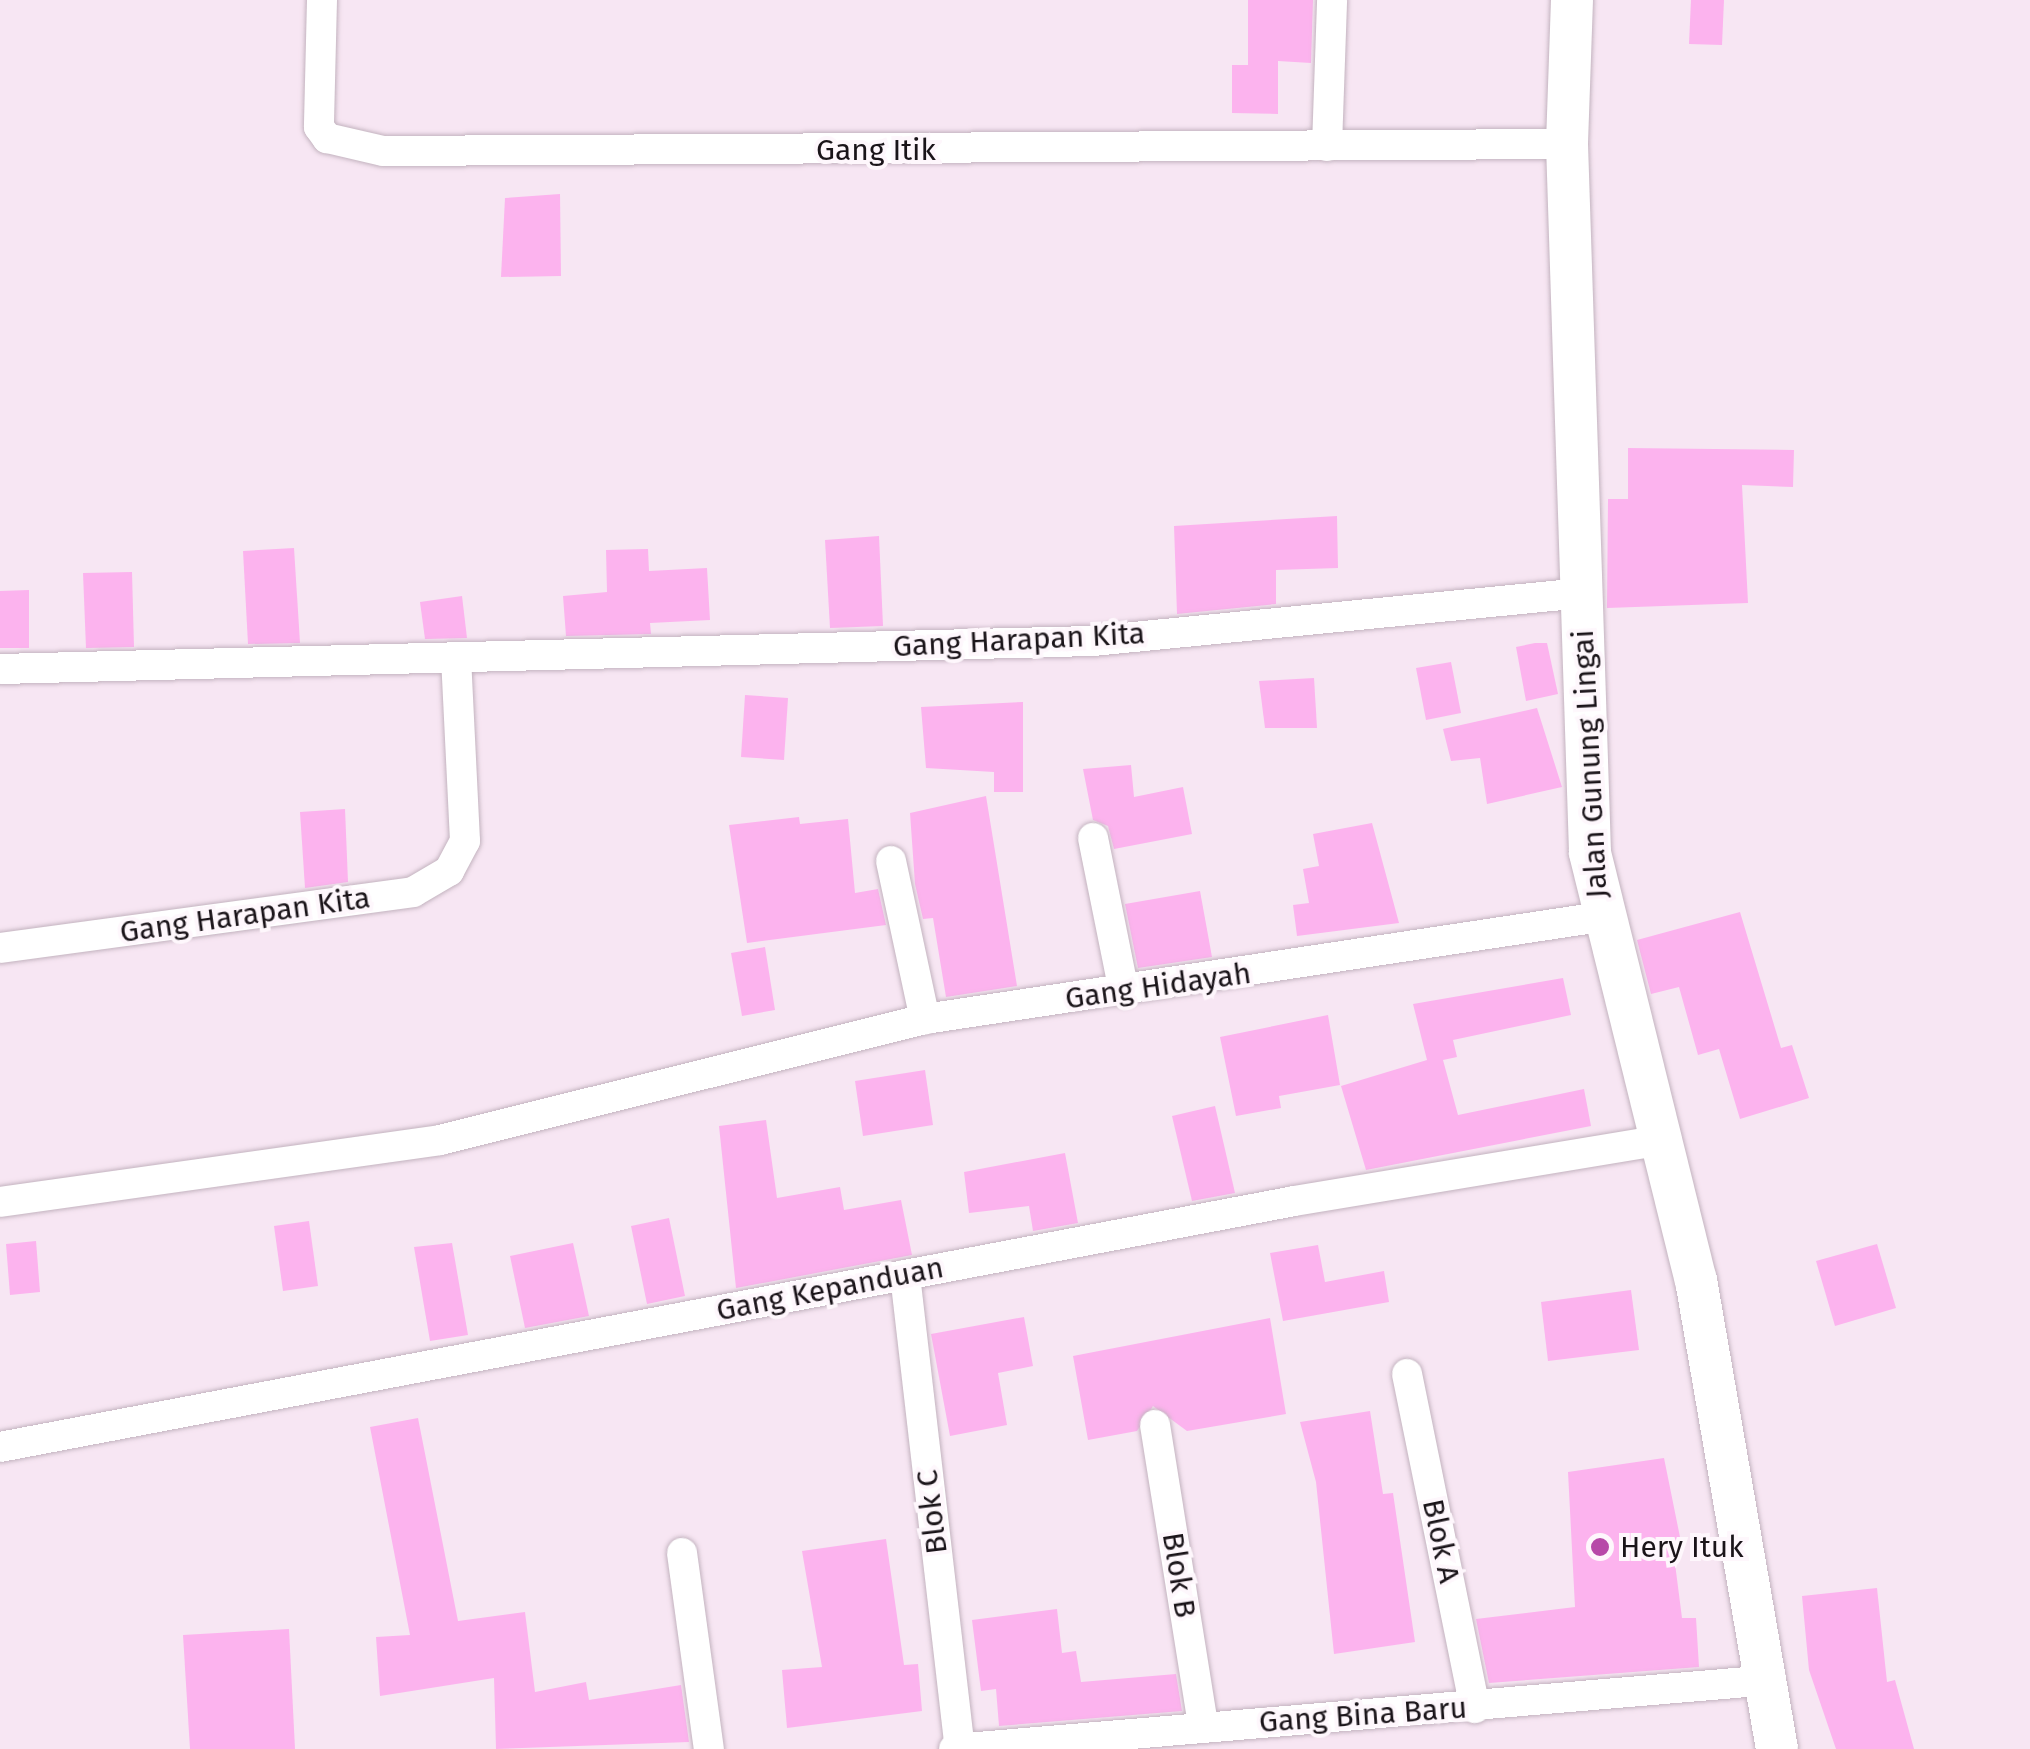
<!DOCTYPE html>
<style>
body{margin:0}
#map{position:relative;width:2030px;height:1749px;overflow:hidden;background:#f7e6f3;font-family:"Fira Sans",sans-serif}
div>[style]{position:absolute}
.building>*{inset:0;background:#fcb3ee}
.roads{filter:drop-shadow(0 0 2px #c3b3bf) drop-shadow(0 0 2px #c3b3bf)}
.street>*{height:30px;margin:-15px;padding:0 15px;transform-origin:15px;border-radius:15px;background:#fff}
.secondary>*{height:42px;margin:-21px;padding:0 21px;transform-origin:21px;border-radius:21px;background:#fff}
.dots>*{width:28px;height:28px;translate:-50% -50%;box-sizing:border-box;border:5px solid #fef7fc;border-radius:50%}
span{translate:-50% -50%;white-space:nowrap;text-align:center;line-height:1.15;-webkit-text-stroke:8px #fef7fc;paint-order:stroke}
.street-label{font-size:30px;color:#1a1419}
.poi-label{font-size:30px;color:#1a1419}
.left{translate:0 -50%;text-align:left}
</style>
<div id="map">
<div class="building">
<div style="clip-path:polygon(1248px 0,1313px 0,1311px 63px,1278px 61px,1278px 114px,1232px 113px,1232px 65px,1248px 65px)"></div>
<div style="clip-path:polygon(1691px 0,1724px 0,1722px 45px,1689px 44px)"></div>
<div style="clip-path:polygon(560px 194px,561px 276px,501px 277px,505px 198px)"></div>
<div style="clip-path:polygon(1628px 448px,1794px 450px,1793px 487px,1742px 485px,1748px 603px,1607px 608px,1608px 499px,1628px 499px)"></div>
<div style="clip-path:polygon(1337px 516px,1338px 568px,1276px 570px,1276px 604px,1177px 614px,1174px 526px)"></div>
<div style="clip-path:polygon(879px 536px,883px 626px,830px 628px,825px 540px)"></div>
<div style="clip-path:polygon(294px 548px,300px 643px,248px 644px,243px 551px)"></div>
<div style="clip-path:polygon(648px 549px,649px 571px,707px 568px,710px 620px,650px 623px,651px 634px,566px 636px,563px 596px,607px 592px,606px 550px)"></div>
<div style="clip-path:polygon(132px 572px,134px 647px,86px 648px,83px 573px)"></div>
<div style="clip-path:polygon(29px 590px,29px 648px,0 648px,0 591px)"></div>
<div style="clip-path:polygon(462px 596px,467px 638px,425px 639px,420px 602px)"></div>
<div style="clip-path:polygon(1535px 643px,1547px 643px,1558px 694px,1526px 701px,1516px 647px)"></div>
<div style="clip-path:polygon(1451px 662px,1461px 713px,1426px 720px,1416px 668px)"></div>
<div style="clip-path:polygon(1314px 678px,1317px 728px,1265px 728px,1259px 681px)"></div>
<div style="clip-path:polygon(745px 695px,788px 698px,784px 760px,741px 757px)"></div>
<div style="clip-path:polygon(1023px 702px,1023px 792px,994px 792px,994px 772px,926px 768px,921px 707px)"></div>
<div style="clip-path:polygon(1537px 708px,1562px 787px,1487px 804px,1480px 758px,1451px 761px,1443px 729px)"></div>
<div style="clip-path:polygon(1131px 765px,1134px 797px,1183px 787px,1192px 834px,1114px 849px,1108px 826px,1093px 820px,1083px 769px)"></div>
<div style="clip-path:polygon(986px 796px,1017px 986px,946px 997px,933px 918px,923px 919px,915px 884px,910px 813px)"></div>
<div style="clip-path:polygon(345px 809px,348px 882px,305px 888px,300px 812px)"></div>
<div style="clip-path:polygon(799px 817px,800px 824px,848px 819px,855px 893px,878px 889px,886px 925px,747px 943px,729px 825px)"></div>
<div style="clip-path:polygon(1372px 823px,1399px 923px,1297px 936px,1293px 905px,1309px 903px,1303px 869px,1319px 866px,1313px 834px)"></div>
<div style="clip-path:polygon(1200px 891px,1212px 957px,1138px 968px,1125px 904px)"></div>
<div style="clip-path:polygon(1740px 912px,1781px 1048px,1792px 1045px,1809px 1098px,1740px 1119px,1719px 1049px,1698px 1055px,1679px 987px,1651px 994px,1637px 940px)"></div>
<div style="clip-path:polygon(765px 947px,775px 1010px,742px 1016px,731px 953px)"></div>
<div style="clip-path:polygon(1563px 978px,1571px 1015px,1453px 1040px,1457px 1057px,1443px 1060px,1458px 1115px,1584px 1089px,1591px 1126px,1366px 1170px,1341px 1086px,1427px 1060px,1413px 1004px)"></div>
<div style="clip-path:polygon(1328px 1015px,1340px 1085px,1279px 1096px,1281px 1108px,1236px 1116px,1220px 1037px)"></div>
<div style="clip-path:polygon(925px 1070px,933px 1125px,863px 1136px,855px 1081px)"></div>
<div style="clip-path:polygon(1215px 1106px,1235px 1193px,1192px 1201px,1172px 1116px)"></div>
<div style="clip-path:polygon(766px 1120px,777px 1198px,840px 1187px,844px 1210px,901px 1200px,912px 1255px,736px 1288px,719px 1126px)"></div>
<div style="clip-path:polygon(1065px 1153px,1078px 1223px,1033px 1231px,1029px 1206px,969px 1213px,964px 1172px)"></div>
<div style="clip-path:polygon(669px 1218px,685px 1296px,647px 1304px,631px 1226px)"></div>
<div style="clip-path:polygon(309px 1221px,318px 1286px,283px 1291px,274px 1226px)"></div>
<div style="clip-path:polygon(36px 1241px,40px 1292px,10px 1295px,6px 1244px)"></div>
<div style="clip-path:polygon(452px 1243px,468px 1335px,430px 1341px,414px 1247px)"></div>
<div style="clip-path:polygon(573px 1243px,589px 1316px,525px 1328px,510px 1256px)"></div>
<div style="clip-path:polygon(1877px 1244px,1896px 1308px,1835px 1326px,1816px 1261px)"></div>
<div style="clip-path:polygon(1318px 1245px,1325px 1282px,1384px 1271px,1389px 1302px,1283px 1321px,1270px 1253px)"></div>
<div style="clip-path:polygon(1631px 1290px,1639px 1350px,1548px 1361px,1541px 1302px)"></div>
<div style="clip-path:polygon(1024px 1317px,1033px 1366px,998px 1373px,1007px 1425px,950px 1436px,931px 1334px)"></div>
<div style="clip-path:polygon(1270px 1318px,1286px 1414px,1187px 1431px,1153px 1406px,1137px 1431px,1088px 1440px,1073px 1356px)"></div>
<div style="clip-path:polygon(1370px 1411px,1383px 1494px,1393px 1493px,1415px 1642px,1334px 1654px,1316px 1482px,1300px 1422px)"></div>
<div style="clip-path:polygon(418px 1418px,458px 1621px,525px 1612px,535px 1692px,586px 1682px,589px 1700px,681px 1685px,689px 1742px,496px 1749px,494px 1678px,380px 1696px,376px 1637px,410px 1635px,370px 1427px)"></div>
<div style="clip-path:polygon(1664px 1458px,1682px 1547px,1673px 1548px,1682px 1618px,1696px 1618px,1699px 1667px,1489px 1683px,1476px 1619px,1575px 1607px,1568px 1472px)"></div>
<div style="clip-path:polygon(886px 1539px,904px 1665px,918px 1664px,922px 1711px,787px 1728px,782px 1670px,822px 1667px,802px 1551px)"></div>
<div style="clip-path:polygon(1877px 1588px,1887px 1682px,1895px 1680px,1914px 1749px,1836px 1749px,1809px 1670px,1802px 1596px)"></div>
<div style="clip-path:polygon(1057px 1609px,1062px 1653px,1076px 1651px,1081px 1682px,1176px 1674px,1182px 1711px,999px 1726px,996px 1689px,981px 1691px,972px 1620px)"></div>
<div style="clip-path:polygon(289px 1629px,295px 1749px,190px 1749px,183px 1635px)"></div>
</div>
<div class="roads">
<div class="street">
<div style="left:322px;top:0;width:127px;rotate:91.4deg"></div>
<div style="left:319px;top:127px;width:14px;rotate:54deg"></div>
<div style="left:327px;top:138px;width:57px;rotate:13.1deg"></div>
<div style="left:383px;top:151px;width:1184px;rotate:-0.34deg"></div>
<div style="left:1327px;top:146px;width:146px;rotate:-88deg"></div>
<div style="left:0;top:669px;width:1093px;rotate:-1.47deg"></div>
<div style="left:1093px;top:641px;width:490px;rotate:-5.6deg"></div>
<div style="left:1093px;top:838px;width:157px;rotate:78.6deg"></div>
<div style="left:891px;top:861px;width:162px;rotate:77.9deg"></div>
<div style="left:0;top:948px;width:417px;rotate:-7.7deg"></div>
<div style="left:413px;top:892px;width:42px;rotate:-30.3deg"></div>
<div style="left:449px;top:871px;width:34px;rotate:-62deg"></div>
<div style="left:465px;top:841px;width:182px;rotate:-92.8deg"></div>
<div style="left:0;top:1202px;width:444px;rotate:-8deg"></div>
<div style="left:440px;top:1140px;width:500px;rotate:-14deg"></div>
<div style="left:925px;top:1019px;width:683px;rotate:-8.59deg"></div>
<div style="left:905px;top:1275px;width:477px;rotate:83.4deg"></div>
<div style="left:1407px;top:1374px;width:341px;rotate:78.5deg"></div>
<div style="left:1155px;top:1425px;width:304px;rotate:80.9deg"></div>
<div style="left:0;top:1447px;width:1317px;rotate:-10.76deg"></div>
<div style="left:1294px;top:1201px;width:373px;rotate:-9.4deg"></div>
<div style="left:682px;top:1553px;width:198px;rotate:82.2deg"></div>
<div style="left:954px;top:1749px;width:820px;rotate:-4.83deg"></div>
</div>
<div class="secondary">
<div style="left:1572px;top:0;width:144px;rotate:92deg"></div>
<div style="left:1567px;top:144px;width:709px;rotate:88.14deg"></div>
<div style="left:1590px;top:853px;width:440px;rotate:76.1deg"></div>
<div style="left:1696px;top:1280px;width:476px;rotate:80.2deg"></div>
</div>
</div>
<div class="dots">
<div style="left:1600px;top:1547px;background:#b749a8"></div>
</div>
<div class="street-label">
<span style="left:876px;top:150px">Gang Itik</span>
<span style="left:1019px;top:640px;rotate:-3deg">Gang Harapan Kita</span>
<span style="left:1590px;top:764px;rotate:-93deg">Jalan Gunung Lingai</span>
<span style="left:245px;top:915px;rotate:-8deg">Gang Harapan Kita</span>
<span style="left:1158px;top:986px;rotate:-8deg">Gang Hidayah</span>
<span style="left:830px;top:1289px;rotate:-11deg">Gang Kepanduan</span>
<span style="left:932px;top:1512px;rotate:-97deg">Blok C</span>
<span style="left:1441px;top:1541px;rotate:78deg">Blok A</span>
<span style="left:1179px;top:1575px;rotate:81deg">Blok B</span>
<span style="left:1363px;top:1715px;rotate:-4deg">Gang Bina Baru</span>
</div>
<div class="poi-label">
<span class="left" style="left:1620px;top:1547px">Hery Ituk</span>
</div>
</div>
